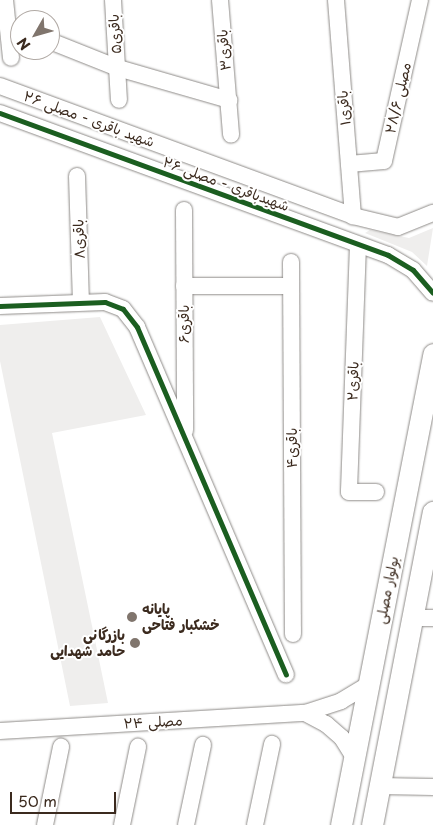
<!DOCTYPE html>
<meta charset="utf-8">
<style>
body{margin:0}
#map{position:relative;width:433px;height:825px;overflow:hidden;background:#fff;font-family:"Playpen Sans","Playpen Sans Arabic",sans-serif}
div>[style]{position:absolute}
.built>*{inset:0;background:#efeeed}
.roads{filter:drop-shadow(0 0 1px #8e8b88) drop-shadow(0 0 1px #8e8b88)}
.minor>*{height:16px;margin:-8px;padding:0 8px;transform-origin:8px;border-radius:8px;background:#fff}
.major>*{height:21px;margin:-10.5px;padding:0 10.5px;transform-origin:10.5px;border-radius:10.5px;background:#fff}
.cycleway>*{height:5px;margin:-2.5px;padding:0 2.5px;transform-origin:2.5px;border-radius:2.5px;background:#1b5e20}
.dots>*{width:14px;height:14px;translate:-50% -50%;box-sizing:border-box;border:2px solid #fff;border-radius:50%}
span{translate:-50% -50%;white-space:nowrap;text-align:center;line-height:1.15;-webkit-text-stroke:4px #fff;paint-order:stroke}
.street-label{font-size:14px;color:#3b2a1e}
.poi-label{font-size:14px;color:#3b2a1e;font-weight:700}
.left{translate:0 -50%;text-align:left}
.right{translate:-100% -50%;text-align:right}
.north{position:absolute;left:10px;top:10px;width:50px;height:50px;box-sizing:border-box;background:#fff;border:1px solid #b1aaa5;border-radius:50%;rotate:232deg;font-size:14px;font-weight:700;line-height:20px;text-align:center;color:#3b2a1e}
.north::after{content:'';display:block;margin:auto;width:18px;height:22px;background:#80756d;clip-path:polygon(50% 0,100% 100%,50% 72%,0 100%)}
.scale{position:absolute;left:10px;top:792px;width:106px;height:22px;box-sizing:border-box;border:2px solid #3b2a1e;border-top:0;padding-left:6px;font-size:15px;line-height:18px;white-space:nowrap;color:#3b2a1e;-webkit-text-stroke:4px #fff;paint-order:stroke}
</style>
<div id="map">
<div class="built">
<div style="clip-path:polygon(433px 228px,427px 266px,412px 252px,365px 233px,370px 230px,409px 238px)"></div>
<div style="clip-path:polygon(100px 317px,146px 415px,52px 433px,108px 703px,70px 706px,0 361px,0 325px)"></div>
</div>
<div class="roads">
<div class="minor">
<div style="left:5px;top:0;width:58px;rotate:84.1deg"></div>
<div style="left:113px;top:0;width:100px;rotate:86.6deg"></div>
<div style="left:220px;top:0;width:135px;rotate:85.3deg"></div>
<div style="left:336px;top:0;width:217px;rotate:85.5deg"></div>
<div style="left:50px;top:41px;width:73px;rotate:21.7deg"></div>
<div style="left:118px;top:68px;width:116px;rotate:16.1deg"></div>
<div style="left:0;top:86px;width:376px;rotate:20.2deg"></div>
<div style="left:353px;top:216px;width:46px;rotate:13.7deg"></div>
<div style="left:398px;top:227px;width:38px;rotate:-22deg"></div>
<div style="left:0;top:113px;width:413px;rotate:20.1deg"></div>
<div style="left:388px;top:255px;width:29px;rotate:31deg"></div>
<div style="left:413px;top:270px;width:30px;rotate:49deg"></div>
<div style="left:349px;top:164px;width:35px;rotate:-5deg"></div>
<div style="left:384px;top:161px;width:165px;rotate:-77.4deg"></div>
<div style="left:77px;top:176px;width:126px;rotate:88.2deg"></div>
<div style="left:184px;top:210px;width:220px;rotate:89.7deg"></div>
<div style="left:358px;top:245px;width:247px;rotate:92.1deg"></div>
<div style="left:349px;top:492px;width:27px"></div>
<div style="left:291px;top:262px;width:372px;rotate:89.7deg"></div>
<div style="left:184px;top:286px;width:107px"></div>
<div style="left:0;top:306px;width:105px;rotate:-2.2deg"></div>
<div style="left:105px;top:302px;width:19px;rotate:21deg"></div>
<div style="left:123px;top:309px;width:23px;rotate:52deg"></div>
<div style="left:137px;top:327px;width:378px;rotate:66.8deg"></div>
<div style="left:412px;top:618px;width:21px"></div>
<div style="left:305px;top:713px;width:24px;rotate:28deg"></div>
<div style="left:326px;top:724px;width:21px;rotate:41deg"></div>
<div style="left:342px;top:738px;width:22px;rotate:58deg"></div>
<div style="left:0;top:731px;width:306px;rotate:-3.4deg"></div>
<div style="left:305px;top:713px;width:38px;rotate:-18deg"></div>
<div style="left:341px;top:701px;width:31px;rotate:-31deg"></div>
<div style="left:380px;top:786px;width:53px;rotate:1.1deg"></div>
<div style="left:45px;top:825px;width:80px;rotate:-78.4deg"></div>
<div style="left:122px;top:825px;width:80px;rotate:-78.4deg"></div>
<div style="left:186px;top:825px;width:82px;rotate:-78deg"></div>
<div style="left:255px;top:825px;width:83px;rotate:-78.1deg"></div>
</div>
<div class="major">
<div style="left:341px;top:825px;width:480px;rotate:-78.9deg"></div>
<div style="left:372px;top:825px;width:319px;rotate:-79deg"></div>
</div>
</div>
<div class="cycleway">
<div style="left:0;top:113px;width:413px;rotate:20.1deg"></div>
<div style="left:388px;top:255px;width:29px;rotate:31deg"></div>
<div style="left:413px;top:270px;width:30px;rotate:49deg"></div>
<div style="left:0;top:306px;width:105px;rotate:-2.2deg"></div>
<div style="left:105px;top:302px;width:19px;rotate:21deg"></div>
<div style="left:123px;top:309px;width:23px;rotate:52deg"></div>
<div style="left:137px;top:327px;width:378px;rotate:66.8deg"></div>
</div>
<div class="dots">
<div style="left:132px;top:617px;background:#80756d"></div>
<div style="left:135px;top:643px;background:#80756d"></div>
</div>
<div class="street-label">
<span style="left:115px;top:34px;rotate:-94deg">باقری۵</span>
<span style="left:224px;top:50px;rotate:-95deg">باقری۳</span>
<span style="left:398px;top:98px;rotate:-77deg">مصلی ۲۸/۶</span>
<span style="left:344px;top:108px;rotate:-95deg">باقری۱</span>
<span style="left:89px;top:119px;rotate:20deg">شهید باقری - مصلی ۲۶</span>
<span style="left:226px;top:184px;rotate:20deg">شهیدباقری - مصلی ۲۶</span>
<span style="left:79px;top:239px;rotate:-92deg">باقری۸</span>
<span style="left:184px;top:324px;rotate:-90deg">باقری۶</span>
<span style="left:353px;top:381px;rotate:-88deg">باقری۲</span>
<span style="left:292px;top:448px;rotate:-90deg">باقری۴</span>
<span style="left:387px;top:590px;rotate:-79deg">بولوار مصلی</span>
<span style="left:153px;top:722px;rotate:-3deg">مصلی ۲۴</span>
</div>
<div class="poi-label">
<span class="left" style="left:142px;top:617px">پایانه<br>خشکبار فتاحی</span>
<span class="right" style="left:125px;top:643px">بازرگانی<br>حامد شهدایی</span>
</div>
<div class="north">N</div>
<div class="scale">50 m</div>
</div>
